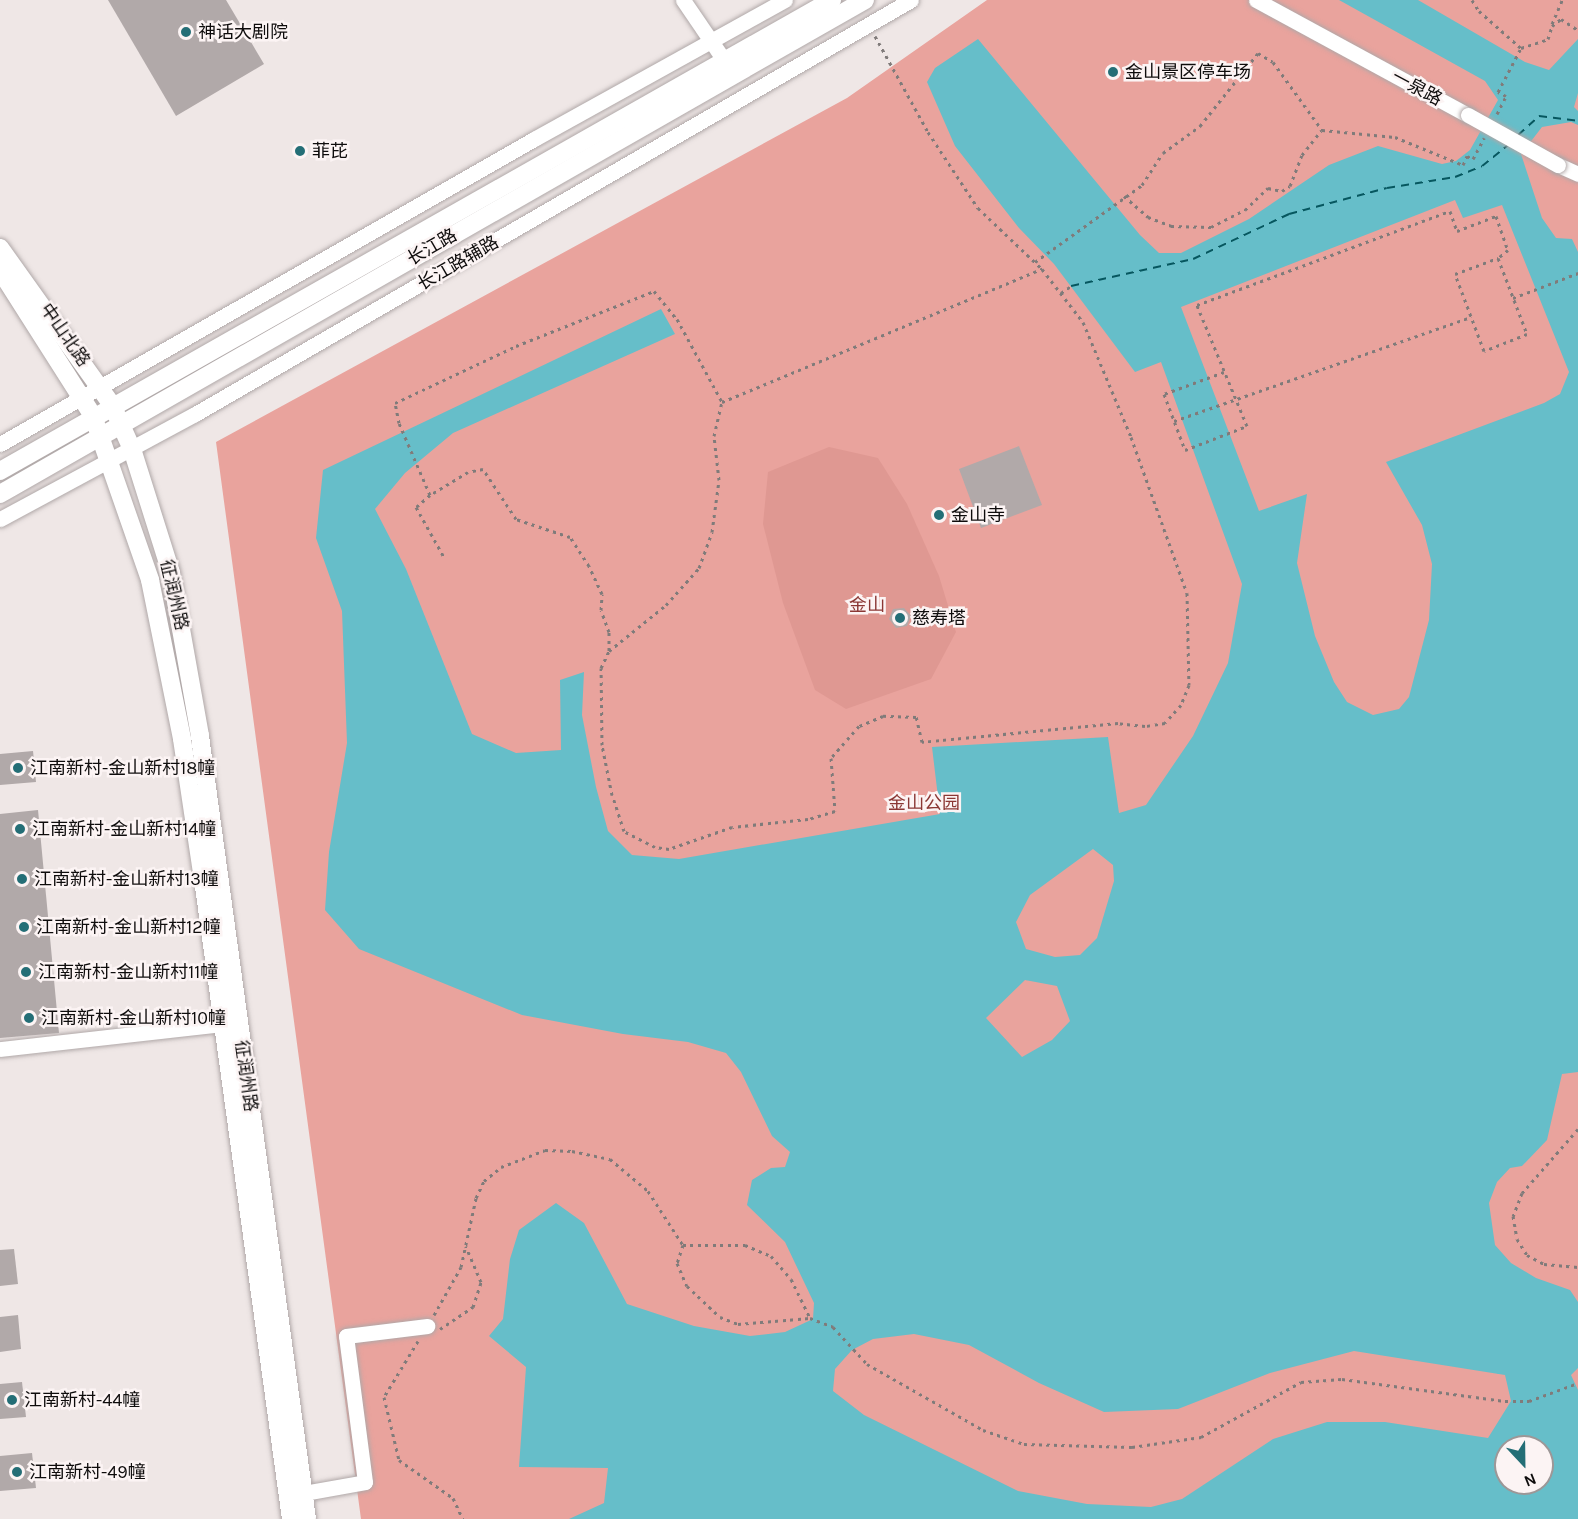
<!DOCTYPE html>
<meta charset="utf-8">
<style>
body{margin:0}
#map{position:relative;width:1578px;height:1519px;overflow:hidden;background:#efe7e6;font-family:Karla,"Noto Sans SC",sans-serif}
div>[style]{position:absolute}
.green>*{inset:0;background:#e9a39d}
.forest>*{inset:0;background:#df9892}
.water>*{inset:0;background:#66bec9}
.ferry>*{height:1.5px;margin-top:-0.75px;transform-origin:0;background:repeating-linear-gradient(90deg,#06575f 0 8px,transparent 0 14px)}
.building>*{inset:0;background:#b1a9a9}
.path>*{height:3px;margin-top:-1.5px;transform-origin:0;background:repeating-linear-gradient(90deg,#807b7a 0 3px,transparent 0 7.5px)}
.roads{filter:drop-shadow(0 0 2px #b0a8a8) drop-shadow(0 0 2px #b0a8a8)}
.minor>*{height:15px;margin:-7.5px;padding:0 7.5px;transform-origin:7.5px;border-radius:7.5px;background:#fff}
.major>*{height:18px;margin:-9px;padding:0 9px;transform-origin:9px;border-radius:9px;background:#fff}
.bridges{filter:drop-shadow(0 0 2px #b0a8a8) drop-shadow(0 0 2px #b0a8a8)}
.minor-bridge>*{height:15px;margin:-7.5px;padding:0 7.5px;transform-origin:7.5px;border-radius:7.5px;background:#fff}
.dots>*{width:16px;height:16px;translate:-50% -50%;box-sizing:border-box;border:3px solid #fcf4f4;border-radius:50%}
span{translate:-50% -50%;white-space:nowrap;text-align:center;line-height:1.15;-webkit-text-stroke:5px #fcf4f4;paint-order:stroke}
.poi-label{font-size:18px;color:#0e0c0c}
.left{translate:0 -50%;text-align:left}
.street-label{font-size:18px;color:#0e0c0c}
.park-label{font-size:18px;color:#8b3734}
.north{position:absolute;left:1494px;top:1435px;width:60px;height:60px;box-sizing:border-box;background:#fcf4f4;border:2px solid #9d9797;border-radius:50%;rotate:158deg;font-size:16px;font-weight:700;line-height:24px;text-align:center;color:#0e0c0c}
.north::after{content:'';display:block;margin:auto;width:21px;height:27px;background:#246e76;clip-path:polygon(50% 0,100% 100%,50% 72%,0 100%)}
</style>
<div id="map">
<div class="green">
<div style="clip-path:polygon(evenodd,987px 0,1578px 0,1578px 1519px,361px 1519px,216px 442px,847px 98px,987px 0,1506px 1447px,1542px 1447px,1542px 1483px,1506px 1483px,1506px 1447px)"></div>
</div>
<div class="forest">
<div style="clip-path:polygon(829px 447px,878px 458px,907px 504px,939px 576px,956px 632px,931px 679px,846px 709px,815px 690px,783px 603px,763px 524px,768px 472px)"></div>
</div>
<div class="water">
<div style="clip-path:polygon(evenodd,1339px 0,1418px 0,1525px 62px,1549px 70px,1578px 39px,1578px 93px,1574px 107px,1578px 111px,1578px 125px,1571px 122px,1542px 127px,1521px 154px,1542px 218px,1556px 238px,1572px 239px,1578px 252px,1578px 1072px,1562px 1074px,1547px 1140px,1522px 1166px,1510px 1168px,1497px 1182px,1489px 1203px,1495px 1245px,1511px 1263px,1536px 1278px,1570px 1290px,1578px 1302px,1578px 1368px,1571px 1375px,1578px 1390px,1578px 1519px,569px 1519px,604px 1503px,608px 1468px,519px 1467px,526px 1367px,489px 1336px,503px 1319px,510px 1259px,519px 1230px,556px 1203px,584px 1223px,627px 1304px,694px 1326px,750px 1336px,785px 1332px,813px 1319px,814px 1303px,785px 1242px,747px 1205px,752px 1180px,771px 1168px,785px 1167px,790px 1152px,772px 1136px,741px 1072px,726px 1053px,688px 1042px,623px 1034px,522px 1015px,359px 949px,325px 910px,329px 852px,347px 743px,342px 611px,316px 538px,323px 470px,661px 309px,675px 334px,453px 433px,405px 473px,375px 509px,406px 569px,472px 734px,516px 753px,561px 750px,560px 680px,584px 672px,582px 715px,596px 787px,608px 831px,632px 855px,679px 859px,940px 814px,932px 747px,1108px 737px,1119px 813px,1146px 805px,1193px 736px,1228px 663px,1242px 584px,1161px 362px,1135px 372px,1054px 264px,1019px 228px,955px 146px,927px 82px,935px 68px,978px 39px,1140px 235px,1159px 253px,1181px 253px,1249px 219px,1329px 165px,1378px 146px,1442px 164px,1456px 161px,1470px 150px,1498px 100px,1485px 81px,1339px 0,1455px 200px,1463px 218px,1502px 205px,1569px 372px,1560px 394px,1544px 403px,1386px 462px,1422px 525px,1432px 564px,1429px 620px,1409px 697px,1399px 709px,1373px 715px,1347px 702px,1334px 682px,1315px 636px,1297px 563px,1307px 494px,1259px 511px,1181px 307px,1455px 200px,1339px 0,1093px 849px,1113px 865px,1114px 881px,1097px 938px,1080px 955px,1055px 957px,1026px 949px,1016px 922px,1030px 895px,1093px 849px,1339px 0,1025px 980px,1057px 986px,1070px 1021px,1052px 1040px,1022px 1057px,986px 1018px,1025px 980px,1339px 0,914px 1334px,969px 1345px,1039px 1383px,1104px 1412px,1178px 1409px,1270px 1373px,1354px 1351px,1505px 1375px,1511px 1401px,1488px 1438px,1385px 1422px,1327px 1422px,1273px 1439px,1182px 1499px,1151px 1507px,1087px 1504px,1018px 1491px,864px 1415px,833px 1391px,835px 1369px,852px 1350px,873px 1339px,914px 1334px,1339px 0,1506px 1447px,1542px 1447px,1542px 1483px,1506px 1483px,1506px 1447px)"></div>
</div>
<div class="ferry">
<div style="left:1518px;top:135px;width:28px;rotate:-42deg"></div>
<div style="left:1539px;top:116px;width:39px;rotate:7deg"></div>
<div style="left:1071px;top:286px;width:125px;rotate:-12.5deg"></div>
<div style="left:1193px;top:259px;width:106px;rotate:-25.1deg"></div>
<div style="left:1289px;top:214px;width:101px;rotate:-14.9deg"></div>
<div style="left:1387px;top:188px;width:69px;rotate:-9.2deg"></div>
<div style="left:1455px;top:177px;width:29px;rotate:-22deg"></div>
<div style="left:1482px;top:166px;width:33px;rotate:-39deg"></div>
</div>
<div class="building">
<div style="clip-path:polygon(108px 0,226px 0,264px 64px,176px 116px)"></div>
<div style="clip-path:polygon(1019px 446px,1042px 505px,981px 528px,959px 469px)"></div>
<div style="clip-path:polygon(904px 608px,911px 616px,907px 626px,896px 628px,889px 619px,893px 609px)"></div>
<div style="clip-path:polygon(33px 751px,36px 782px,0 785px,0 754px)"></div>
<div style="clip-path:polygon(38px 810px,59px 1033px,0 1038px,0 814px)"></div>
<div style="clip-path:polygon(14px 1249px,18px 1284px,0 1286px,0 1250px)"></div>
<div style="clip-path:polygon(18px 1315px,21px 1349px,0 1352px,0 1317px)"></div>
<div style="clip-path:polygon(22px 1382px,26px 1417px,0 1419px,0 1384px)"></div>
<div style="clip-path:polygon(32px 1453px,36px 1488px,0 1491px,0 1456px)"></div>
</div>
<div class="path">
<div style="left:1472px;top:0;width:13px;rotate:58deg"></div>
<div style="left:1479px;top:11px;width:56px;rotate:41.4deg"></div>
<div style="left:1521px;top:48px;width:28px;rotate:-18deg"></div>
<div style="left:1548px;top:39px;width:14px;rotate:-73deg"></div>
<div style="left:1552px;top:26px;width:11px;rotate:-38deg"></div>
<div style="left:1561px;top:19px;width:20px;rotate:33deg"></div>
<div style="left:1552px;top:24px;width:26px;rotate:-67deg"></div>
<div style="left:875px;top:36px;width:110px;rotate:61.1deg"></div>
<div style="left:928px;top:132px;width:91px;rotate:56.7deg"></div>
<div style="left:978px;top:208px;width:88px;rotate:43.6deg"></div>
<div style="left:1497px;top:114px;width:20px;rotate:-63deg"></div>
<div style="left:1506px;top:96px;width:9px;rotate:-153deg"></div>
<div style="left:1498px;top:92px;width:50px;rotate:-62.4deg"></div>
<div style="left:1124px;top:196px;width:32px;rotate:41deg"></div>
<div style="left:1148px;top:217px;width:25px;rotate:21deg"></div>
<div style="left:1171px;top:226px;width:40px;rotate:1.4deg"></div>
<div style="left:1211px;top:227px;width:38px;rotate:-27deg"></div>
<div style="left:1245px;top:210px;width:32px;rotate:-44deg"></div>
<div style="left:1268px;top:188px;width:14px;rotate:12deg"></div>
<div style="left:1282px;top:191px;width:9px;rotate:-32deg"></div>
<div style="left:1290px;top:186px;width:33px;rotate:-69deg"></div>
<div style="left:1302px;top:155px;width:31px;rotate:-52deg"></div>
<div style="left:1498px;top:258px;width:81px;rotate:69.1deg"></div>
<div style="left:1527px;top:334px;width:46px;rotate:158.4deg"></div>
<div style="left:1484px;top:351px;width:82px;rotate:-110.6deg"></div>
<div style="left:1455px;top:274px;width:46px;rotate:-20.4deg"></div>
<div style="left:1035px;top:262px;width:132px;rotate:-35.7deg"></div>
<div style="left:1142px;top:185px;width:38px;rotate:-57deg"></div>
<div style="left:1163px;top:153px;width:46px;rotate:-36.1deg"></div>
<div style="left:1200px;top:126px;width:93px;rotate:-51.5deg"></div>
<div style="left:1258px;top:53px;width:17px;rotate:31deg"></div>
<div style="left:1273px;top:62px;width:84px;rotate:54.2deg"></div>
<div style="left:1322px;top:130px;width:73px;rotate:5.5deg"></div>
<div style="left:1395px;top:137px;width:74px;rotate:22.4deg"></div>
<div style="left:1463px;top:165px;width:10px;rotate:-66deg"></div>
<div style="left:1467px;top:156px;width:7px;rotate:27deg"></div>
<div style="left:1473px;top:159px;width:24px;rotate:-62deg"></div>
<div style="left:1042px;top:269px;width:67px;rotate:52.3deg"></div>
<div style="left:1083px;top:322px;width:125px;rotate:67.3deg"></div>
<div style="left:1131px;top:437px;width:166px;rotate:70.3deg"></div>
<div style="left:1187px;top:593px;width:92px;rotate:88.8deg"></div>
<div style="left:1189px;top:685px;width:22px;rotate:112deg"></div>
<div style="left:1181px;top:705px;width:24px;rotate:132deg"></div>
<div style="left:1165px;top:723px;width:20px;rotate:171deg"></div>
<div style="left:1145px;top:726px;width:27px;rotate:-174deg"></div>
<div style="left:1118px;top:723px;width:197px;rotate:174.5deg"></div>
<div style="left:922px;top:742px;width:26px;rotate:-103deg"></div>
<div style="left:916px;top:717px;width:33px;rotate:-178deg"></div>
<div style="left:883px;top:716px;width:26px;rotate:157deg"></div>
<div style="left:859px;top:726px;width:43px;rotate:131.2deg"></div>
<div style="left:831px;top:758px;width:53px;rotate:85.7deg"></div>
<div style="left:835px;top:811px;width:28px;rotate:163deg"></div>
<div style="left:808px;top:819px;width:76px;rotate:174deg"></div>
<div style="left:732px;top:827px;width:67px;rotate:160.8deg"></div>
<div style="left:669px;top:849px;width:14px;rotate:-172deg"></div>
<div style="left:655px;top:847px;width:35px;rotate:-153deg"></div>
<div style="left:624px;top:831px;width:38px;rotate:-108deg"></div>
<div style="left:612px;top:795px;width:51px;rotate:-101.3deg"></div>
<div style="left:602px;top:745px;width:77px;rotate:-90.7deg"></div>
<div style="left:601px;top:668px;width:19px;rotate:-65deg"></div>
<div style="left:609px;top:651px;width:19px;rotate:-90deg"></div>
<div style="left:609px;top:632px;width:23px;rotate:-110deg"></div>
<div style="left:601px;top:610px;width:16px;rotate:-86deg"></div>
<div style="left:602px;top:594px;width:31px;rotate:-115deg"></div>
<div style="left:589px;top:566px;width:35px;rotate:-123deg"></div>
<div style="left:570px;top:537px;width:57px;rotate:-161.6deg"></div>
<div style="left:516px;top:519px;width:60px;rotate:-123.4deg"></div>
<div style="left:483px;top:469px;width:15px;rotate:169deg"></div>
<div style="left:468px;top:472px;width:44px;rotate:148.8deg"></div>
<div style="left:430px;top:495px;width:78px;rotate:-113.3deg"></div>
<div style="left:399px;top:423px;width:20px;rotate:-101deg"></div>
<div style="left:395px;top:403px;width:134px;rotate:-25.2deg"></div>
<div style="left:516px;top:346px;width:149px;rotate:-21.7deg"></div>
<div style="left:654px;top:291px;width:36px;rotate:51deg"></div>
<div style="left:677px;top:319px;width:94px;rotate:61.5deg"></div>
<div style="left:722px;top:402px;width:347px;rotate:-22.6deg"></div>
<div style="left:1061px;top:293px;width:12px;rotate:-35deg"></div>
<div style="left:1513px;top:298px;width:70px;rotate:-21deg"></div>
<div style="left:1224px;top:372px;width:64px;rotate:159.9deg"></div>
<div style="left:1164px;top:394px;width:60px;rotate:69.4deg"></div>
<div style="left:1185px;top:450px;width:66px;rotate:-21.2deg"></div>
<div style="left:1247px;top:426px;width:131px;rotate:-112.5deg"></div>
<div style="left:1197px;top:305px;width:270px;rotate:-20.4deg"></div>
<div style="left:1450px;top:211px;width:21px;rotate:71deg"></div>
<div style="left:1457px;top:231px;width:42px;rotate:-21deg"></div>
<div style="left:1496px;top:216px;width:36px;rotate:71deg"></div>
<div style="left:1508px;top:250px;width:13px;rotate:141deg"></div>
<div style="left:1174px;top:421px;width:315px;rotate:-19.3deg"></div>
<div style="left:430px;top:495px;width:18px;rotate:139deg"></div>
<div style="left:416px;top:507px;width:57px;rotate:60.8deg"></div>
<div style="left:609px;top:651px;width:73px;rotate:-38.9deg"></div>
<div style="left:666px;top:605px;width:50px;rotate:-48.3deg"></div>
<div style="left:699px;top:568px;width:38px;rotate:-70deg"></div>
<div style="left:712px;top:532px;width:52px;rotate:-82.3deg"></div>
<div style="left:719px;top:480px;width:44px;rotate:-96.5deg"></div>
<div style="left:714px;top:436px;width:35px;rotate:-77deg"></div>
<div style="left:1578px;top:1129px;width:85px;rotate:131.2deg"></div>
<div style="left:1522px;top:1193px;width:25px;rotate:111deg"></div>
<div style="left:1513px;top:1216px;width:23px;rotate:80deg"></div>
<div style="left:1517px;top:1239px;width:19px;rotate:58deg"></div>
<div style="left:1527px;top:1255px;width:19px;rotate:28deg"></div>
<div style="left:1544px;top:1264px;width:34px;rotate:5deg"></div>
<div style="left:683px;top:1245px;width:62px"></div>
<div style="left:745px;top:1245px;width:28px;rotate:23deg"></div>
<div style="left:771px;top:1256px;width:30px;rotate:49deg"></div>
<div style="left:791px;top:1279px;width:43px;rotate:64deg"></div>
<div style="left:434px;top:1315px;width:55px;rotate:-60.6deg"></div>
<div style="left:461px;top:1267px;width:71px;rotate:-77.7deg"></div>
<div style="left:476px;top:1198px;width:19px;rotate:-65deg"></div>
<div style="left:484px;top:1181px;width:22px;rotate:-39deg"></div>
<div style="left:501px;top:1167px;width:47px;rotate:-21.1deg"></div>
<div style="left:545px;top:1150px;width:27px;rotate:2deg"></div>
<div style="left:572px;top:1151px;width:39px;rotate:12deg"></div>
<div style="left:610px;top:1159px;width:50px;rotate:40.1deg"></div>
<div style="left:648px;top:1191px;width:64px;rotate:57.1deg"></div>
<div style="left:683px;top:1245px;width:19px;rotate:108deg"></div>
<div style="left:677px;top:1263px;width:25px;rotate:67deg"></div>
<div style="left:687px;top:1286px;width:45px;rotate:43.2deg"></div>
<div style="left:720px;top:1317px;width:19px;rotate:21deg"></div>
<div style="left:738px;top:1324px;width:72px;rotate:-4.8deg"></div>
<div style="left:810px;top:1318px;width:25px;rotate:21deg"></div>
<div style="left:833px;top:1327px;width:50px;rotate:47.4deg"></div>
<div style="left:867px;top:1364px;width:133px;rotate:29.6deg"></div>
<div style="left:983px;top:1430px;width:43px;rotate:18.9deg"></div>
<div style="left:1024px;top:1444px;width:108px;rotate:1.6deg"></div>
<div style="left:1132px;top:1447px;width:70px;rotate:-8.2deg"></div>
<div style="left:1201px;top:1437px;width:114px;rotate:-28.8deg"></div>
<div style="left:1301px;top:1382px;width:41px;rotate:-4.2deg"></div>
<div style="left:1342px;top:1379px;width:164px;rotate:7.7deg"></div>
<div style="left:1505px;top:1401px;width:24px"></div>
<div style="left:1529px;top:1401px;width:52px;rotate:-20.2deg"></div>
<div style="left:440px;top:1329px;width:40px;rotate:-34deg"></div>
<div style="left:473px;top:1307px;width:26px;rotate:-72deg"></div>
<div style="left:481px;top:1282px;width:39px;rotate:-113deg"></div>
<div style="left:418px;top:1341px;width:66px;rotate:121.3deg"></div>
<div style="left:384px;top:1397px;width:65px;rotate:76.6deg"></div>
<div style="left:399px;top:1460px;width:66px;rotate:35.1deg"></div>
<div style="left:453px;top:1498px;width:23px;rotate:65deg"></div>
</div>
<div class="roads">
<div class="minor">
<div style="left:683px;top:0;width:73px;rotate:55.7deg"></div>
<div style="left:1256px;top:0;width:241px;rotate:28.5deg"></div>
<div style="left:1558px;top:165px;width:22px;rotate:24deg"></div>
<div style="left:0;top:444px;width:615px;rotate:-29.73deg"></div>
<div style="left:534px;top:139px;width:287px;rotate:-29deg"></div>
<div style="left:0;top:519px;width:221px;rotate:-28.3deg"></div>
<div style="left:195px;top:414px;width:827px;rotate:-30.04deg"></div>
<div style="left:0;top:1049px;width:223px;rotate:-6.4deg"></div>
<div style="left:304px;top:1493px;width:62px;rotate:-10.2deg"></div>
<div style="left:365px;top:1482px;width:147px;rotate:-97.4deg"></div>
<div style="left:346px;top:1336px;width:82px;rotate:-7deg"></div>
</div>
<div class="major">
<div style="left:0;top:248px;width:193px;rotate:54.5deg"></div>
<div style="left:112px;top:405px;width:48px;rotate:65.6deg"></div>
<div style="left:132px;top:449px;width:130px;rotate:72.5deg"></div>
<div style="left:171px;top:573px;width:166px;rotate:79.9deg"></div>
<div style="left:200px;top:736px;width:790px;rotate:82.22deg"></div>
<div style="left:0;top:270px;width:173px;rotate:57.5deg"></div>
<div style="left:93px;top:416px;width:174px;rotate:70.8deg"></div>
<div style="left:150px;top:580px;width:162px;rotate:78.6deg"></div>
<div style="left:182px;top:739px;width:142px;rotate:81.5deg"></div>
<div style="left:203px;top:879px;width:646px;rotate:82.17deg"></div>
<div style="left:0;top:471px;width:956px;rotate:-29.51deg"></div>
<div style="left:0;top:494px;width:996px;rotate:-29.73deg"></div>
</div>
</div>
<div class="bridges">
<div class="minor-bridge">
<div style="left:1468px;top:115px;width:103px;rotate:29.1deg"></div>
</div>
</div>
<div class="dots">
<div style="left:186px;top:32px;background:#246e76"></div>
<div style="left:1113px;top:72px;background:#246e76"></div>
<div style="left:300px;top:151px;background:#246e76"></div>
<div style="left:939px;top:515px;background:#246e76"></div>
<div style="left:900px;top:618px;background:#246e76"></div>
<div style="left:18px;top:768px;background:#246e76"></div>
<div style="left:20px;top:829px;background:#246e76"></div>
<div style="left:22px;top:879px;background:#246e76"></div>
<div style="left:24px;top:927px;background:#246e76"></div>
<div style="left:26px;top:972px;background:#246e76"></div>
<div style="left:29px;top:1018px;background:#246e76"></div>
<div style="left:12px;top:1400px;background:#246e76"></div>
<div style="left:17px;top:1472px;background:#246e76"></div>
</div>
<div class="poi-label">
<span class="left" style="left:198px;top:32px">神话大剧院</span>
<span class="left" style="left:1125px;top:72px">金山景区停车场</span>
<span class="left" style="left:312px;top:151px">菲芘</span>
<span class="left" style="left:951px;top:515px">金山寺</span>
<span class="left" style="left:912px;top:618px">慈寿塔</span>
<span class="left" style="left:30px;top:768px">江南新村-金山新村18幢</span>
<span class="left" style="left:32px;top:829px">江南新村-金山新村14幢</span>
<span class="left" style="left:34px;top:879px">江南新村-金山新村13幢</span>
<span class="left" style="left:36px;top:927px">江南新村-金山新村12幢</span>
<span class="left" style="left:38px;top:972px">江南新村-金山新村11幢</span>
<span class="left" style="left:41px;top:1018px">江南新村-金山新村10幢</span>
<span class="left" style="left:24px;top:1400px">江南新村-44幢</span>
<span class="left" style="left:29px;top:1472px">江南新村-49幢</span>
</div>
<div class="street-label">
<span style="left:1417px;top:88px;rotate:28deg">一泉路</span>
<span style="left:432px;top:247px;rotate:-30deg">长江路</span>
<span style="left:458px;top:263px;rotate:-30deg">长江路辅路</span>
<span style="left:65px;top:335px;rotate:55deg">中山北路</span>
<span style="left:174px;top:595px;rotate:77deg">征润州路</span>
<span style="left:246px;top:1076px;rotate:82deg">征润州路</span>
</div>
<div class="park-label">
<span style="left:867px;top:605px">金山</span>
<span style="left:924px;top:803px">金山公园</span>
</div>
<div class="north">N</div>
</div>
